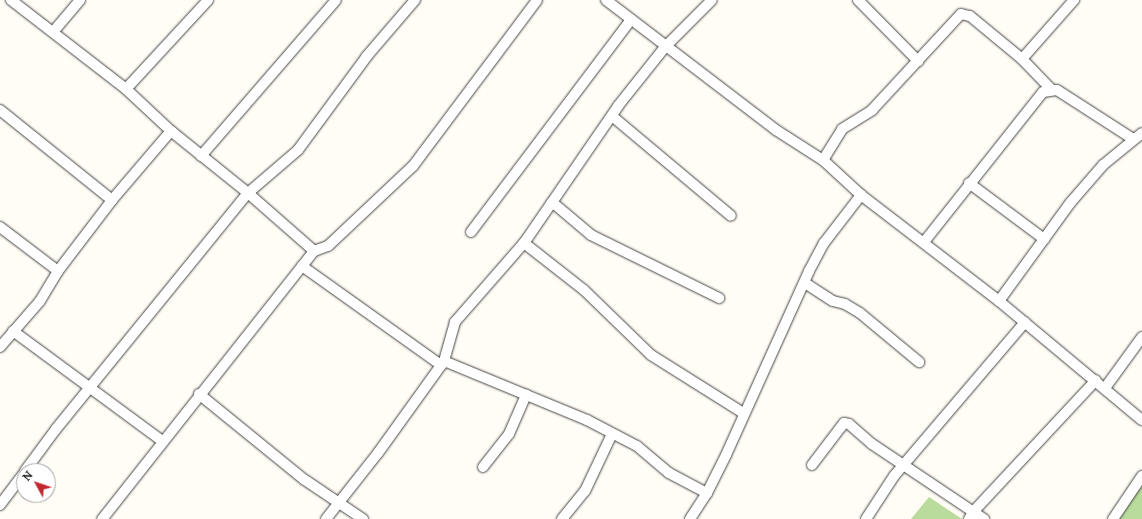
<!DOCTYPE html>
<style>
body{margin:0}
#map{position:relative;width:1142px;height:519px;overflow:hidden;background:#fffdf5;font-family:Lora,serif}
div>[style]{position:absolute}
.forest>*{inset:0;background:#b9dc9c}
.roads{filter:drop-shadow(0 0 1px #444) drop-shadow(0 0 1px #444)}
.minor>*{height:10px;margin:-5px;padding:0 5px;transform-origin:5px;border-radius:5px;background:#fff}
span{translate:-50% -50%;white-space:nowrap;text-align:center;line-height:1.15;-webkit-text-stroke:4px #fff;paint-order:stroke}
.north{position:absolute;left:16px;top:463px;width:40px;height:40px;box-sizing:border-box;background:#fff;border:1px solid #a0a0a0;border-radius:50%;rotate:310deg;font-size:11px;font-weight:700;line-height:16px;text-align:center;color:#111}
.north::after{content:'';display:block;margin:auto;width:14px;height:18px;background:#c4262e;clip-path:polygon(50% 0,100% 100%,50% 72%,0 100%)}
</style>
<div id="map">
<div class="forest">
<div style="clip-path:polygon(1142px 479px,1142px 519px,1114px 519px)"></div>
<div style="clip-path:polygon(929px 497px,962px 519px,911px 519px)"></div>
</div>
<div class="roads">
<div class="minor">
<div style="left:11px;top:0;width:145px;rotate:37.7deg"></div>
<div style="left:126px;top:89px;width:62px;rotate:43deg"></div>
<div style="left:171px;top:131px;width:99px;rotate:38.8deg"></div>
<div style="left:248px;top:193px;width:88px;rotate:41.3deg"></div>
<div style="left:314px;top:251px;width:342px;rotate:128.3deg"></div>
<div style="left:606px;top:0;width:214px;rotate:37.4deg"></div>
<div style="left:776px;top:130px;width:56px;rotate:32.6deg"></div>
<div style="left:823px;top:160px;width:52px;rotate:42.6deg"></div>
<div style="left:861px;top:195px;width:174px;rotate:37.5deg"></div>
<div style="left:999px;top:301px;width:186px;rotate:39.8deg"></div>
<div style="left:858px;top:0;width:86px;rotate:45.5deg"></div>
<div style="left:53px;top:32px;width:42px;rotate:-49.8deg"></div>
<div style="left:1022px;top:59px;width:79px;rotate:-48.6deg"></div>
<div style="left:126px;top:89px;width:121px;rotate:-47.3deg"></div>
<div style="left:0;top:110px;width:144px;rotate:38.8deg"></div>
<div style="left:612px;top:116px;width:155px;rotate:40deg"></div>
<div style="left:201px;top:156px;width:206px;rotate:-49.1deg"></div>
<div style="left:823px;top:160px;width:36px;rotate:-58deg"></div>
<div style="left:842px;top:129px;width:36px;rotate:-32deg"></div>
<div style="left:872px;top:110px;width:131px;rotate:-47.2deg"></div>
<div style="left:961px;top:14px;width:9px;rotate:13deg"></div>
<div style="left:970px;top:16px;width:67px;rotate:39.6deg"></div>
<div style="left:1022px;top:59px;width:42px;rotate:46deg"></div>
<div style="left:969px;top:183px;width:94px;rotate:36.7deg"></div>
<div style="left:552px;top:202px;width:51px;rotate:40.2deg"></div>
<div style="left:591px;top:235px;width:143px;rotate:26.2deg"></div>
<div style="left:0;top:227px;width:73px;rotate:37.2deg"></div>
<div style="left:471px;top:232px;width:266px;rotate:-53deg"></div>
<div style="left:924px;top:242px;width:191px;rotate:-51.6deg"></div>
<div style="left:1043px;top:92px;width:14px;rotate:-8deg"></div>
<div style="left:1057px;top:90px;width:90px;rotate:32.8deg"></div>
<div style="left:524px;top:243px;width:76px;rotate:38.1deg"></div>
<div style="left:584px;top:290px;width:93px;rotate:44.1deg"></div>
<div style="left:651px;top:355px;width:109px;rotate:32.2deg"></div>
<div style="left:314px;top:251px;width:15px;rotate:-20deg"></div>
<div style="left:328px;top:246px;width:117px;rotate:-43.3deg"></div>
<div style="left:413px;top:166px;width:207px;rotate:-53.2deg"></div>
<div style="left:302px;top:266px;width:171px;rotate:35.5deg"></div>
<div style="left:805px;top:283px;width:33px;rotate:33deg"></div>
<div style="left:833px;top:301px;width:12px;rotate:14deg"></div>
<div style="left:845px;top:304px;width:17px;rotate:31deg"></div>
<div style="left:860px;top:313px;width:77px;rotate:39.7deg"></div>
<div style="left:999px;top:301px;width:122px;rotate:-54deg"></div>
<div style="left:1071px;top:202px;width:49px;rotate:-49.1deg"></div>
<div style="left:1103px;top:165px;width:50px;rotate:-39.4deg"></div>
<div style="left:13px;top:331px;width:185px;rotate:36.4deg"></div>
<div style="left:0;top:347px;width:61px;rotate:-49deg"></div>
<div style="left:40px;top:301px;width:35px;rotate:-59deg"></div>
<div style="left:58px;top:271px;width:89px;rotate:-52.7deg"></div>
<div style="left:112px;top:200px;width:91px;rotate:-49.5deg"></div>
<div style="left:444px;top:361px;width:155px;rotate:22.4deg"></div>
<div style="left:587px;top:420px;width:56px;rotate:27.5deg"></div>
<div style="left:637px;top:446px;width:42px;rotate:40.2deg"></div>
<div style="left:669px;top:473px;width:43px;rotate:27.8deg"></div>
<div style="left:1105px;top:388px;width:63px;rotate:-54deg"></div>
<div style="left:199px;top:394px;width:136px;rotate:39.1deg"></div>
<div style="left:305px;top:480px;width:70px;rotate:33.9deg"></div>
<div style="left:812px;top:465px;width:48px;rotate:-52.7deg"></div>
<div style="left:841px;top:427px;width:5px;rotate:-53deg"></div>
<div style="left:844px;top:423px;width:5px;rotate:11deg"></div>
<div style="left:849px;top:424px;width:30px;rotate:41deg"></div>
<div style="left:872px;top:444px;width:135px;rotate:33.8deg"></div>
<div style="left:483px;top:467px;width:42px;rotate:-51.8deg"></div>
<div style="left:509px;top:434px;width:43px;rotate:-66.4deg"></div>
<div style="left:25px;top:471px;width:52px;rotate:-53.6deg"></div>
<div style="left:56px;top:429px;width:304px;rotate:-50.9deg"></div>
<div style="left:248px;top:193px;width:66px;rotate:-40.7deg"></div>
<div style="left:298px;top:150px;width:117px;rotate:-53.7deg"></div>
<div style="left:367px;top:56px;width:74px;rotate:-49.4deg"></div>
<div style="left:0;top:505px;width:40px;rotate:-53deg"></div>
<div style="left:326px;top:519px;width:84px;rotate:-51.8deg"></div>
<div style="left:378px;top:453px;width:113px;rotate:-54.3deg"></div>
<div style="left:444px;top:361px;width:41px;rotate:-74.2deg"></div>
<div style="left:455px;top:322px;width:105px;rotate:-48.9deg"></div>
<div style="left:524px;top:243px;width:166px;rotate:-55.5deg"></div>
<div style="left:618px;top:106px;width:75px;rotate:-51.5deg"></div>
<div style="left:665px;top:47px;width:66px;rotate:-45deg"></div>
<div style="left:562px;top:519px;width:36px;rotate:-51deg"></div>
<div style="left:585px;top:491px;width:63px;rotate:-64.7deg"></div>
<div style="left:690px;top:519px;width:31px;rotate:-57deg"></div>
<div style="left:707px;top:493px;width:42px;rotate:-63.4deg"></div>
<div style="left:726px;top:455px;width:202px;rotate:-65.7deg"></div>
<div style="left:809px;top:271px;width:32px;rotate:-62deg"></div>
<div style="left:824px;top:243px;width:61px;rotate:-52.4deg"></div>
<div style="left:866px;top:519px;width:51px;rotate:-56.9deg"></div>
<div style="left:894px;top:476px;width:202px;rotate:-49.6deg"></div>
<div style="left:969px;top:519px;width:8px;rotate:-60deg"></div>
<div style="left:973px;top:512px;width:180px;rotate:-47deg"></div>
<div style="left:1113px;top:519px;width:52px;rotate:-56deg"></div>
</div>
</div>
<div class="north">N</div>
</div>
